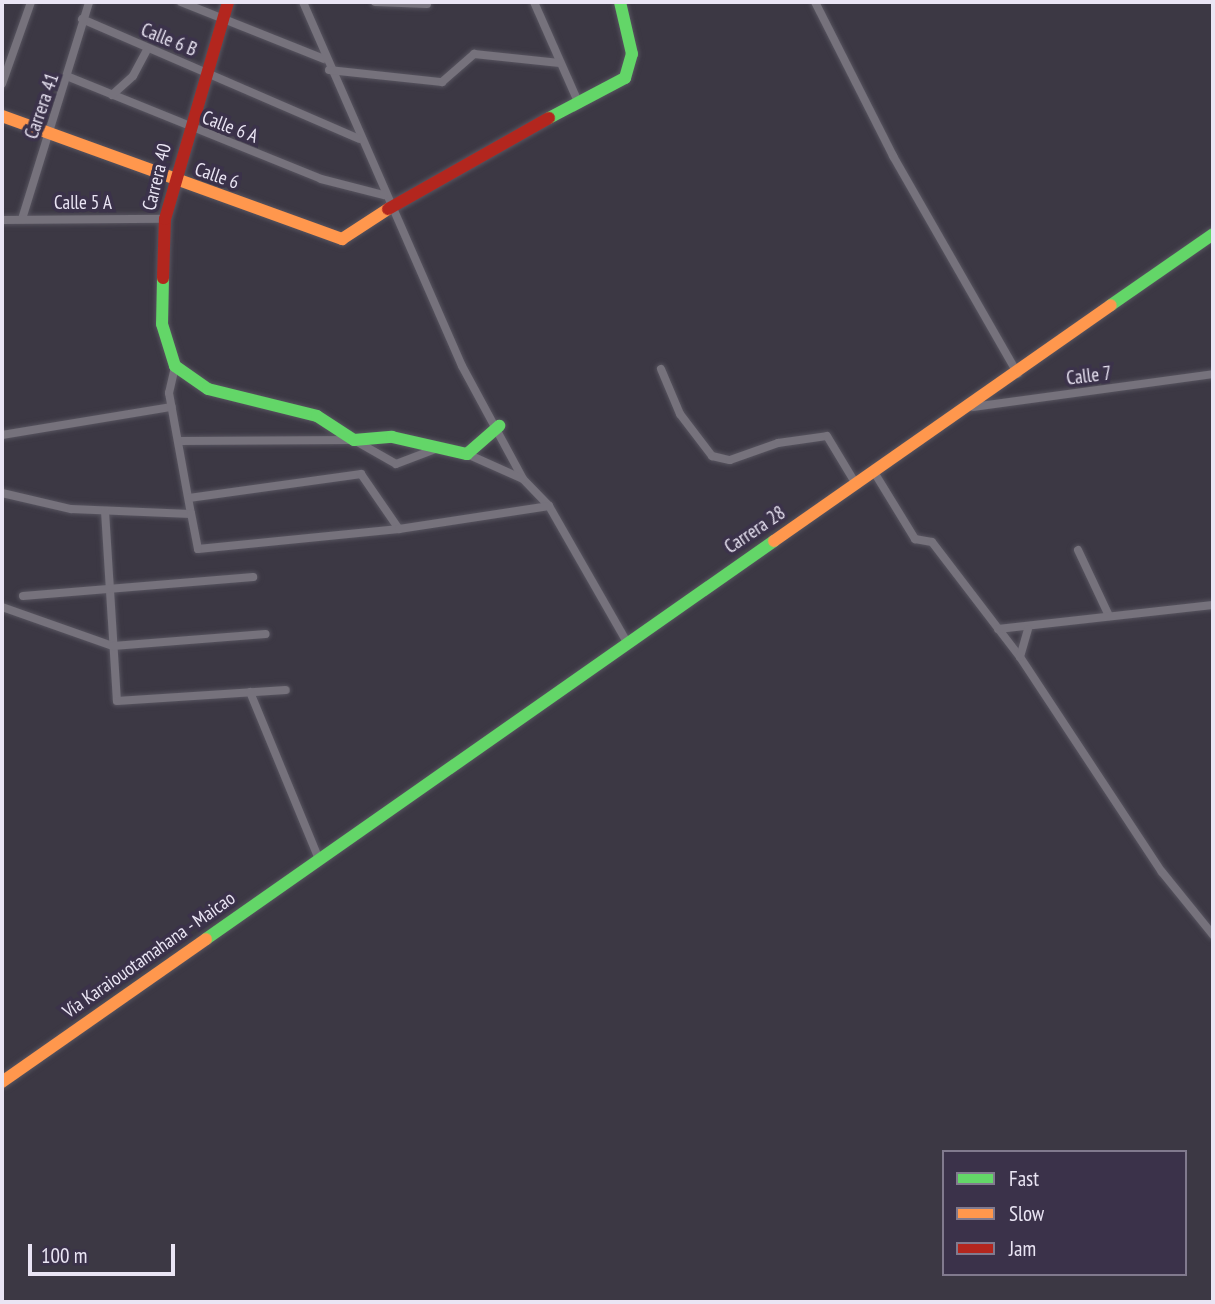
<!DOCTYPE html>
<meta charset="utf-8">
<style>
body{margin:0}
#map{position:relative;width:1215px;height:1304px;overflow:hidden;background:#3c3844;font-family:"PT Sans Narrow",sans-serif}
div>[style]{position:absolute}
.roads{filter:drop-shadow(0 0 2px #57545f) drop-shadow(0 0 2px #57545f)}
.street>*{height:8px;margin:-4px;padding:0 4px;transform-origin:4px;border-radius:4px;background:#76727c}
.fast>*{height:12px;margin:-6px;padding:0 6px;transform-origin:6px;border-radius:6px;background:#63d668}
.slow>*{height:12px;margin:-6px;padding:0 6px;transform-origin:6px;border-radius:6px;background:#ff974d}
.jam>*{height:12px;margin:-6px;padding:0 6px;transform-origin:6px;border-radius:6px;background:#b3261e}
span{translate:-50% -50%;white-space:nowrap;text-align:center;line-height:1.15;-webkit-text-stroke:7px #3b324a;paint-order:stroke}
.street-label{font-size:19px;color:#eae5f4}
.frame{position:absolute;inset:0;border:4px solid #eae5f4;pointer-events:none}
.legend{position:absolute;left:942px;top:1150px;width:245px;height:126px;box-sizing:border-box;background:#3b324a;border:2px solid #817a8e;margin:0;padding:9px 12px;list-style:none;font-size:21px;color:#eae5f4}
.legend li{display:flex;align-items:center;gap:14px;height:35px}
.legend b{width:35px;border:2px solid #817a8e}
.scale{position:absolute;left:28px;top:1244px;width:147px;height:32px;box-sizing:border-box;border:4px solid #eae5f4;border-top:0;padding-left:9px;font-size:21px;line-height:24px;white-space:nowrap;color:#eae5f4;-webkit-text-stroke:5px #3b324a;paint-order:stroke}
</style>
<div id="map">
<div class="roads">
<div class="street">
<div style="left:181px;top:2px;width:154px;rotate:21.7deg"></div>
<div style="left:303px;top:2px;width:397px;rotate:66.4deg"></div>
<div style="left:462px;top:366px;width:128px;rotate:61.6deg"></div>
<div style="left:523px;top:479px;width:37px;rotate:46deg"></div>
<div style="left:549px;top:506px;width:157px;rotate:60.2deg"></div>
<div style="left:375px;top:2px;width:52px;rotate:2.2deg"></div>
<div style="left:534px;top:2px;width:111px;rotate:66.2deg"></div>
<div style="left:815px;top:2px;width:173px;rotate:63.1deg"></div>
<div style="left:893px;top:156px;width:251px;rotate:60.2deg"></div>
<div style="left:82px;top:19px;width:302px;rotate:23.4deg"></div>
<div style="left:329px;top:70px;width:114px;rotate:6.1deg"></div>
<div style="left:442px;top:82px;width:43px;rotate:-41.2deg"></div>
<div style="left:474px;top:54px;width:86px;rotate:6deg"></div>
<div style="left:69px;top:77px;width:272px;rotate:22deg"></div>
<div style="left:321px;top:179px;width:65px;rotate:14.3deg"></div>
<div style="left:2px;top:84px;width:87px;rotate:-70.5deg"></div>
<div style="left:112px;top:95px;width:28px;rotate:-42deg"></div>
<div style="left:133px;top:76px;width:30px;rotate:-62deg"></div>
<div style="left:22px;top:219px;width:227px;rotate:-72.8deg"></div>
<div style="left:2px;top:220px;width:163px;rotate:-0.4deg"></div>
<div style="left:661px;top:369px;width:49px;rotate:67.1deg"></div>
<div style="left:680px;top:414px;width:53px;rotate:52.7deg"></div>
<div style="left:712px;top:456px;width:18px;rotate:13deg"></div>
<div style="left:730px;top:460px;width:51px;rotate:-19.5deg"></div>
<div style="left:778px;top:443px;width:49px;rotate:-8.1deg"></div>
<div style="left:827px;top:436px;width:56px;rotate:58.9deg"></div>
<div style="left:973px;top:407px;width:242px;rotate:-7.8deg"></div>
<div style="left:2px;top:435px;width:172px;rotate:-9.4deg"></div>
<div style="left:179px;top:441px;width:175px;rotate:-0.3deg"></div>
<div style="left:354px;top:440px;width:48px;rotate:29.7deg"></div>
<div style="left:396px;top:464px;width:45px;rotate:-20.9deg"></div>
<div style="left:467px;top:454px;width:61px;rotate:24.1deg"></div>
<div style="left:874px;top:472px;width:79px;rotate:58.5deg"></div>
<div style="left:915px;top:539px;width:17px;rotate:10deg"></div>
<div style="left:932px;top:542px;width:145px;rotate:52.6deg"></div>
<div style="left:1020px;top:657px;width:258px;rotate:56.6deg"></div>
<div style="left:1162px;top:872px;width:81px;rotate:51deg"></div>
<div style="left:2px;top:493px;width:71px;rotate:13.1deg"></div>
<div style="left:71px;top:509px;width:120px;rotate:2.4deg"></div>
<div style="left:191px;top:514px;width:123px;rotate:-100.3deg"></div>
<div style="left:169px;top:393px;width:28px;rotate:-77deg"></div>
<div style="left:189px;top:498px;width:174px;rotate:-7.9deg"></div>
<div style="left:361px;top:474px;width:67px;rotate:55.4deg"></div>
<div style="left:399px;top:529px;width:202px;rotate:174.3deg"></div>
<div style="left:198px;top:549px;width:36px;rotate:-101deg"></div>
<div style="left:105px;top:511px;width:190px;rotate:86.4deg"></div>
<div style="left:117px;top:701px;width:169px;rotate:-3.7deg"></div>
<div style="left:399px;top:529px;width:152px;rotate:-8.7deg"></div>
<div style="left:1078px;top:550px;width:73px;rotate:64.8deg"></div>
<div style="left:23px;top:596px;width:231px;rotate:-4.7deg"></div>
<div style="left:2px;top:607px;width:118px;rotate:19.4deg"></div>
<div style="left:113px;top:646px;width:153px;rotate:-4.5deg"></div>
<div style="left:998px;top:629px;width:216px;rotate:-6.4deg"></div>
<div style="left:1020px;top:657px;width:29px;rotate:-74deg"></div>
<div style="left:250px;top:692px;width:181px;rotate:67.6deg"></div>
</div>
<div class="fast">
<div style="left:549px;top:118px;width:86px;rotate:-27.8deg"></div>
<div style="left:625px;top:78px;width:25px;rotate:-74deg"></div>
<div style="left:632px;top:54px;width:53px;rotate:-103deg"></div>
<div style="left:163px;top:278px;width:46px;rotate:91.2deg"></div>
<div style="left:162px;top:324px;width:44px;rotate:72.8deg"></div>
<div style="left:175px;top:366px;width:40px;rotate:34.9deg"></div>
<div style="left:208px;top:389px;width:112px;rotate:13.9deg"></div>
<div style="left:317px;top:416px;width:44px;rotate:33deg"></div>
<div style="left:354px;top:440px;width:38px;rotate:-5deg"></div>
<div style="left:392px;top:437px;width:77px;rotate:12.8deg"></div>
<div style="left:467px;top:454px;width:43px;rotate:-41.2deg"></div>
<div style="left:1111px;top:305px;width:124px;rotate:-34.8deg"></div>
<div style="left:206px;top:939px;width:694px;rotate:-35.02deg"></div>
</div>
<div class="slow">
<div style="left:2px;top:116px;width:362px;rotate:19.9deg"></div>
<div style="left:342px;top:239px;width:55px;rotate:-33.1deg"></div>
<div style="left:774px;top:541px;width:411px;rotate:-35deg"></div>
<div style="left:2px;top:1082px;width:249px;rotate:-35deg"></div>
</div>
<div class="jam">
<div style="left:388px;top:209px;width:185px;rotate:-29.5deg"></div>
<div style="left:163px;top:278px;width:59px;rotate:-88.1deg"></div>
<div style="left:165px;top:219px;width:226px;rotate:-73.8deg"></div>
</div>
</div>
<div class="street-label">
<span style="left:169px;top:40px;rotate:22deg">Calle 6 B</span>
<span style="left:42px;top:106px;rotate:-71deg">Carrera 41</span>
<span style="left:230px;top:127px;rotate:21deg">Calle 6 A</span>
<span style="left:217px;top:176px;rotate:19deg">Calle 6</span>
<span style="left:157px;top:177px;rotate:-76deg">Carrera 40</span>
<span style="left:83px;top:203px">Calle 5 A</span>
<span style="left:1089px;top:376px;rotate:-7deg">Calle 7</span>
<span style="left:755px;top:530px;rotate:-34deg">Carrera 28</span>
<span style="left:149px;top:955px;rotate:-35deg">Vía Karaiouotamahana - Maicao</span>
</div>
<div class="frame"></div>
<ul class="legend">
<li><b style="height:9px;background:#63d668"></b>Fast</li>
<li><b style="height:9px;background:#ff974d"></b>Slow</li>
<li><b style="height:9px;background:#b3261e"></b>Jam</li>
</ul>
<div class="scale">100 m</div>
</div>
